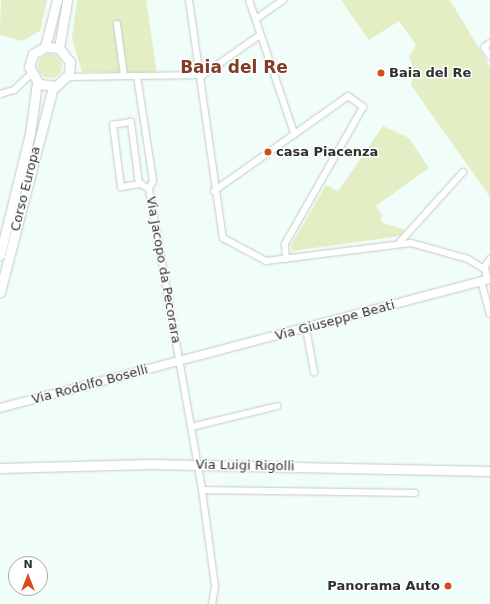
<!DOCTYPE html>
<style>
body{margin:0}
#map{position:relative;width:490px;height:604px;overflow:hidden;background:#f0fdf8;font-family:"DejaVu Sans",sans-serif}
div>[style]{position:absolute}
.green>*{inset:0;background:#e4eec4}
.round{border-radius:50%}
.roads{filter:drop-shadow(0 0 1px #c0ccc8) drop-shadow(0 0 1px #c0ccc8)}
.minor>*{height:6px;margin:-3px;padding:0 3px;transform-origin:3px;border-radius:3px;background:#fff}
.tertiary>*{height:8px;margin:-4px;padding:0 4px;transform-origin:4px;border-radius:4px;background:#fff}
.secondary>*{height:9px;margin:-4.5px;padding:0 4.5px;transform-origin:4.5px;border-radius:4.5px;background:#fff}
.dots>*{width:11px;height:11px;translate:-50% -50%;box-sizing:border-box;border:2px solid #fff;border-radius:50%}
span{translate:-50% -50%;white-space:nowrap;text-align:center;line-height:1.15;-webkit-text-stroke:3px #fff;paint-order:stroke}
.poi-label{font-size:13px;color:#2d3230;font-weight:700}
.left{translate:0 -50%;text-align:left}
.right{translate:-100% -50%;text-align:right}
.street-label{font-size:13px;color:#2d3230}
.district-label{font-size:17px;color:#813d28;font-weight:700}
.north{position:absolute;left:8px;top:556px;width:40px;height:40px;box-sizing:border-box;background:#fff;border:1px solid #abadac;border-radius:50%;rotate:0deg;font-size:11px;font-weight:700;line-height:16px;text-align:center;color:#2d3230}
.north::after{content:'';display:block;margin:auto;width:14px;height:18px;background:#d54d1e;clip-path:polygon(50% 0,100% 100%,50% 72%,0 100%)}
</style>
<div id="map">
<div class="green">
<div style="clip-path:polygon(1px 0,47px 0,40px 31px,22px 41px,0 35px)"></div>
<div style="clip-path:polygon(77px 0,146px 0,157px 73px,82px 72px,72px 39px)"></div>
<div style="clip-path:polygon(341px 0,450px 0,490px 67px,490px 197px,411px 85px,414px 70px,409px 56px,416px 45px,399px 21px,369px 40px)"></div>
<div class="round" style="left:38px;top:54px;width:24px;height:24px"></div>
<div style="clip-path:polygon(383px 126px,409px 138px,429px 168px,376px 206px,382px 216px,381px 222px,405px 230px,400px 236px,292px 251px,291px 245px,326px 185px,338px 191px)"></div>
</div>
<div class="roads">
<div class="minor">
<div style="left:189px;top:0;width:240px;rotate:81.9deg"></div>
<div style="left:223px;top:238px;width:49px;rotate:28.1deg"></div>
<div style="left:266px;top:261px;width:146px;rotate:-7.1deg"></div>
<div style="left:411px;top:243px;width:59px;rotate:15.7deg"></div>
<div style="left:468px;top:259px;width:19px;rotate:32deg"></div>
<div style="left:249px;top:0;width:140px;rotate:71.3deg"></div>
<div style="left:256px;top:19px;width:33px;rotate:-35deg"></div>
<div style="left:117px;top:24px;width:52px;rotate:82.3deg"></div>
<div style="left:490px;top:43px;width:7px;rotate:146deg"></div>
<div style="left:484px;top:47px;width:11px;rotate:56deg"></div>
<div style="left:137px;top:76px;width:106px;rotate:81.3deg"></div>
<div style="left:153px;top:181px;width:9px;rotate:117deg"></div>
<div style="left:67px;top:77px;width:136px;rotate:-0.8deg"></div>
<div style="left:203px;top:75px;width:70px;rotate:-35.1deg"></div>
<div style="left:0;top:94px;width:15px;rotate:-16deg"></div>
<div style="left:14px;top:90px;width:23px;rotate:-43deg"></div>
<div style="left:139px;top:184px;width:63px;rotate:-97.4deg"></div>
<div style="left:131px;top:122px;width:18px;rotate:171deg"></div>
<div style="left:113px;top:125px;width:63px;rotate:82.6deg"></div>
<div style="left:121px;top:187px;width:18px;rotate:-9deg"></div>
<div style="left:139px;top:184px;width:2px"></div>
<div style="left:141px;top:184px;width:9px;rotate:32deg"></div>
<div style="left:149px;top:189px;width:306px;rotate:80deg"></div>
<div style="left:202px;top:490px;width:97px;rotate:82.3deg"></div>
<div style="left:215px;top:586px;width:18px;rotate:99deg"></div>
<div style="left:214px;top:191px;width:164px;rotate:-35.3deg"></div>
<div style="left:348px;top:96px;width:19px;rotate:36deg"></div>
<div style="left:363px;top:107px;width:158px;rotate:119.7deg"></div>
<div style="left:285px;top:244px;width:15px;rotate:86deg"></div>
<div style="left:398px;top:244px;width:97px;rotate:-47.9deg"></div>
<div style="left:487px;top:279px;width:13px;rotate:-99deg"></div>
<div style="left:485px;top:266px;width:9px;rotate:-54deg"></div>
<div style="left:481px;top:281px;width:34px;rotate:75deg"></div>
<div style="left:306px;top:328px;width:45px;rotate:79.7deg"></div>
<div style="left:191px;top:427px;width:89px;rotate:-13.6deg"></div>
<div style="left:202px;top:490px;width:213px;rotate:0.8deg"></div>
</div>
<div class="tertiary">
<div style="left:0;top:408px;width:507px;rotate:-14.75deg"></div>
</div>
<div class="secondary">
<div style="left:45px;top:47px;width:14px;rotate:4deg"></div>
<div style="left:59px;top:48px;width:18px;rotate:52deg"></div>
<div style="left:70px;top:62px;width:12px;rotate:95deg"></div>
<div style="left:69px;top:74px;width:18px;rotate:137deg"></div>
<div style="left:56px;top:86px;width:17px;rotate:-173deg"></div>
<div style="left:39px;top:84px;width:20px;rotate:-120deg"></div>
<div style="left:29px;top:67px;width:14px;rotate:-73deg"></div>
<div style="left:33px;top:54px;width:14px;rotate:-30deg"></div>
<div style="left:45px;top:47px;width:49px;rotate:-75.7deg"></div>
<div style="left:59px;top:48px;width:49px;rotate:-80.5deg"></div>
<div style="left:0;top:255px;width:125px;rotate:-76.1deg"></div>
<div style="left:30px;top:134px;width:51px;rotate:-82.2deg"></div>
<div style="left:0;top:292px;width:212px;rotate:-75.5deg"></div>
<div style="left:0;top:468px;width:150px;rotate:-1.5deg"></div>
<div style="left:150px;top:464px;width:340px;rotate:1.2deg"></div>
</div>
</div>
<div class="dots">
<div style="left:381px;top:73px;background:#d54d1e"></div>
<div style="left:268px;top:152px;background:#d54d1e"></div>
<div style="left:448px;top:586px;background:#d54d1e"></div>
</div>
<div class="poi-label">
<span class="left" style="left:389px;top:73px">Baia del Re</span>
<span class="left" style="left:276px;top:152px">casa Piacenza</span>
<span class="right" style="left:440px;top:586px">Panorama Auto</span>
</div>
<div class="street-label">
<span style="left:26px;top:189px;rotate:-76deg">Corso Europa</span>
<span style="left:163px;top:270px;rotate:80deg">Via Jacopo da Pecorara</span>
<span style="left:335px;top:321px;rotate:-15deg">Via Giuseppe Beati</span>
<span style="left:90px;top:385px;rotate:-15deg">Via Rodolfo Boselli</span>
<span style="left:245px;top:466px;rotate:1deg">Via Luigi Rigolli</span>
</div>
<div class="district-label">
<span style="left:234px;top:68px">Baia del Re</span>
</div>
<div class="north">N</div>
</div>
